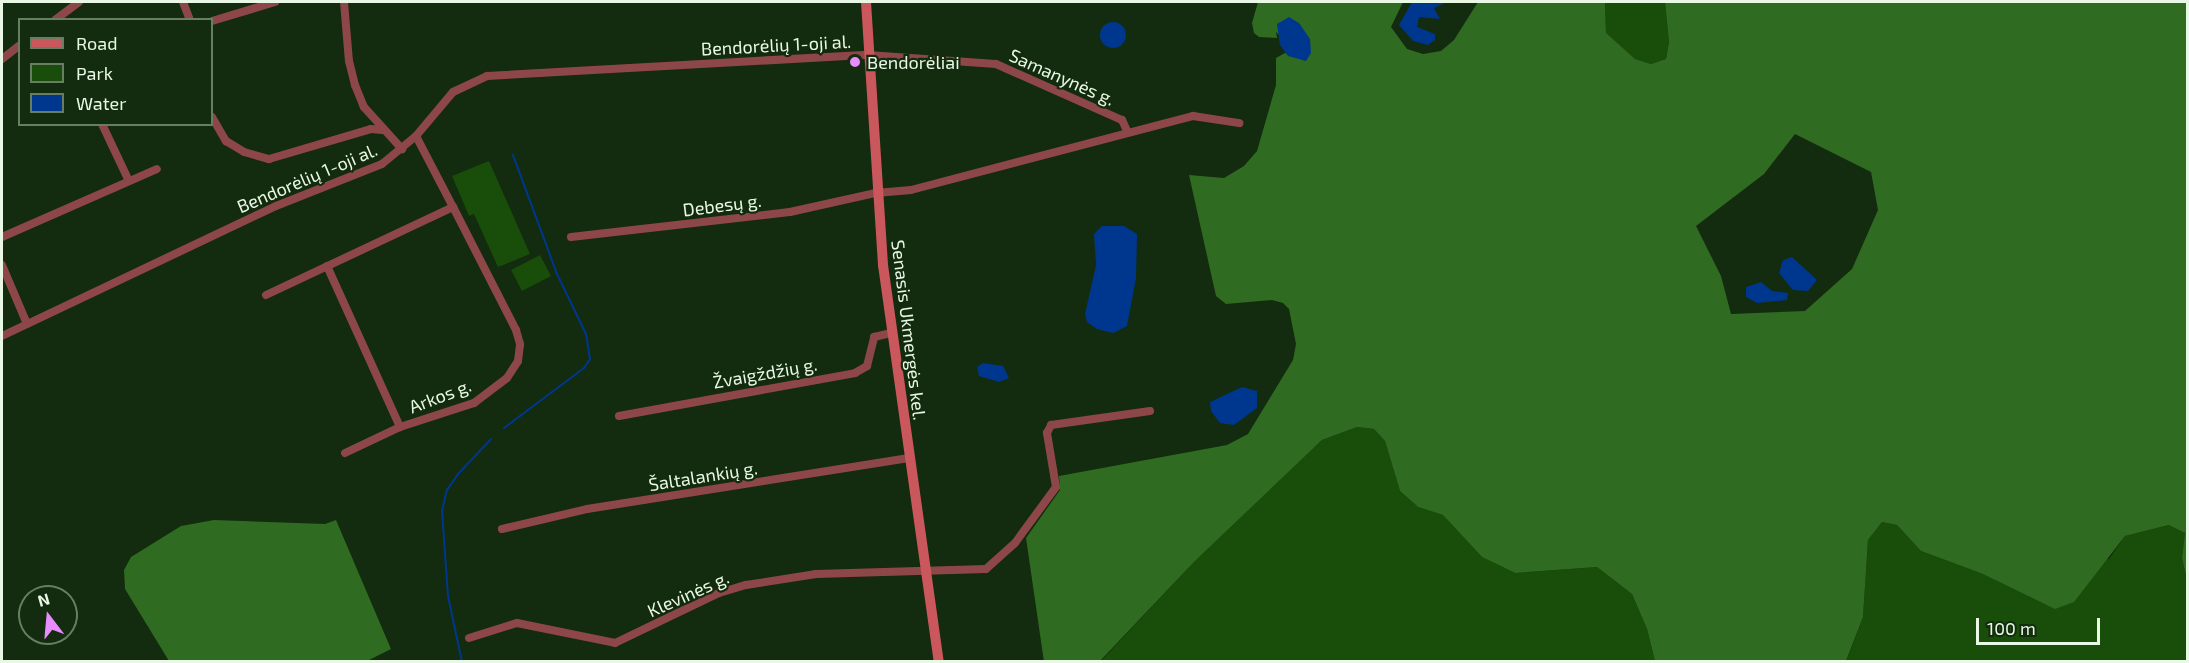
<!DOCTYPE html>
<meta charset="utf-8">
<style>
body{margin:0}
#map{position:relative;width:2189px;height:663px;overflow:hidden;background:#132b0e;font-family:"Exo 2",sans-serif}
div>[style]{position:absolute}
.green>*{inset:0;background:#184d0a}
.forest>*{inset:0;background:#2f6b21}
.water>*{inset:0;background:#00378e}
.round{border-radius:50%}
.stream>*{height:2px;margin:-1px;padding:0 1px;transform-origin:1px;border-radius:1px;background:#00378e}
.street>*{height:8px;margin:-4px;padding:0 4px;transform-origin:4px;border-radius:4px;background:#8e4748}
.secondary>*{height:10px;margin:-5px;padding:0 5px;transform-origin:5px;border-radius:5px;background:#c9575b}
.dots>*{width:16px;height:16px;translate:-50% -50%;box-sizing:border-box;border:3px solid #132b0e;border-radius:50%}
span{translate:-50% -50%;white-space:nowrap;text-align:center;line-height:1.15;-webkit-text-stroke:4.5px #132b0e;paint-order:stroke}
.street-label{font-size:18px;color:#e8f8e5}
.poi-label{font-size:18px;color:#e8f8e5}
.left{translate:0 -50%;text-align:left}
.frame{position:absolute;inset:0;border:3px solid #e8f8e5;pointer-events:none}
.legend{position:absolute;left:18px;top:18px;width:195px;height:108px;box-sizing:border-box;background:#132b0e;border:2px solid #687d64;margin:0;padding:8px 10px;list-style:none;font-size:18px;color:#e8f8e5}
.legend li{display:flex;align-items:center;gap:12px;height:30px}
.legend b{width:30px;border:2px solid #687d64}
.north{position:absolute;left:18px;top:585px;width:60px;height:60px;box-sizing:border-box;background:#132b0e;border:2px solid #687d64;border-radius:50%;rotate:344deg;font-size:16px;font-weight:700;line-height:24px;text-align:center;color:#e8f8e5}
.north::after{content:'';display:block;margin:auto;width:21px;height:27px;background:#e98dfe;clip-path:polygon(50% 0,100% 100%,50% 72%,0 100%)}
.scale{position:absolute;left:1976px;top:618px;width:124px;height:27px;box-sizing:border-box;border:3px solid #e8f8e5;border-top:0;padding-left:8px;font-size:18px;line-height:21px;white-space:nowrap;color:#e8f8e5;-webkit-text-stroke:4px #132b0e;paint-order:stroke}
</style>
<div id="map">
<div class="green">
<div style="clip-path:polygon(1605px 2px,1665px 2px,1669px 42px,1666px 59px,1651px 64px,1635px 59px,1614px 44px,1606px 33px)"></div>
<div style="clip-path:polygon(489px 161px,530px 254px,498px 267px,474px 214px,469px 216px,452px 176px)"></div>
<div style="clip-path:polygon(540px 255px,551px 276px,522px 291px,511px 270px)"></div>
<div style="clip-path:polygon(1357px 427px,1374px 429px,1385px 441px,1400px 491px,1418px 507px,1443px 515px,1482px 557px,1515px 573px,1597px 567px,1632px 594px,1647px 629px,1655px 661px,1100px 662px,1194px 562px,1322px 440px)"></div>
<div style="clip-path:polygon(1882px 522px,1897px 525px,1921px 551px,1983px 574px,2109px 559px,2125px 536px,2170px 525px,2185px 533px,2182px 558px,2187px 580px,2187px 661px,1846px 662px,1863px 617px,1868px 540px)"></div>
</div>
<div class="forest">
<div style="clip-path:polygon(evenodd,1258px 2px,1403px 2px,1391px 27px,1407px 49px,1423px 54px,1441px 51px,1454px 40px,1478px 2px,1605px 2px,1606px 33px,1635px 59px,1651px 64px,1666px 59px,1669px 42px,1665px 2px,2187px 2px,2187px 580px,2182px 558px,2185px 533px,2169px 525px,2125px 536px,2074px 602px,2055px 609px,1983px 574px,1921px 551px,1897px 525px,1882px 522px,1868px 540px,1863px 617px,1846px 661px,1655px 661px,1647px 629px,1632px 594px,1597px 567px,1515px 573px,1482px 557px,1443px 515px,1418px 507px,1400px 491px,1385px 441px,1374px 429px,1357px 427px,1322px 440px,1194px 562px,1100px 661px,1044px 662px,1026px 538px,1060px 490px,1059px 476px,1227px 445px,1248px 434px,1293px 360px,1296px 344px,1289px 309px,1283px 303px,1272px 300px,1226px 304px,1216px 296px,1189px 175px,1224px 178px,1244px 166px,1257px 151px,1276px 85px,1276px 58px,1285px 53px,1306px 61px,1276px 32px,1277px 38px,1259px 37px,1254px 33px,1252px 23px,1258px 2px,1795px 134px,1871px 172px,1878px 210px,1852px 269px,1805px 311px,1731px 314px,1721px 276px,1696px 226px,1764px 174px,1795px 134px)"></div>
<div style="clip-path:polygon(214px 520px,325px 524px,336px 520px,391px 649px,367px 661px,169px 661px,125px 589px,124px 570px,131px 557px,181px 526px)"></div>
</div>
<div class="water">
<div style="clip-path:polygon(1412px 2px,1447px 2px,1434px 8px,1440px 19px,1419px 17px,1417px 27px,1435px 34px,1435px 40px,1428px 45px,1413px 41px,1399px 25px)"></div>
<div style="clip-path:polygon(1289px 17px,1299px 23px,1310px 39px,1311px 53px,1306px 61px,1288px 56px,1280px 45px,1277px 24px)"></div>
<div class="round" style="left:1100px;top:22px;width:26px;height:26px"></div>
<div style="clip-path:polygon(1102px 226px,1124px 226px,1137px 234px,1136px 278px,1127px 326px,1113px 333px,1097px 329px,1087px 322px,1085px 314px,1096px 265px,1094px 234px)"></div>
<div style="clip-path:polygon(1792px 257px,1817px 280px,1808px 291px,1793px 290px,1779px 273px,1783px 260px)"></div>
<div style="clip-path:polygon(1761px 282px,1772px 291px,1788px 293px,1787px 300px,1757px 303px,1746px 297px,1746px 287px)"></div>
<div style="clip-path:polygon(983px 363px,1003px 366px,1009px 378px,999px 382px,979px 376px,977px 367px)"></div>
<div style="clip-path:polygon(1242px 387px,1257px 391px,1257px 408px,1234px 425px,1220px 423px,1211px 411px,1210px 402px)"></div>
</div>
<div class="stream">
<div style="left:504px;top:428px;width:100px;rotate:-36.9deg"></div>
<div style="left:584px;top:368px;width:11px;rotate:-56deg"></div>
<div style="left:590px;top:359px;width:25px;rotate:-99deg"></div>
<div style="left:586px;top:334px;width:67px;rotate:-115.8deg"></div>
<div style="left:557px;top:274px;width:127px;rotate:-110.3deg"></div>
<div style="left:462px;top:662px;width:67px;rotate:-102deg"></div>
<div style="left:448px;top:596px;width:85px;rotate:-94deg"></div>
<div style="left:442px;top:511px;width:22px;rotate:-77deg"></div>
<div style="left:447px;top:490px;width:19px;rotate:-55deg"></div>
<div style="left:458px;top:474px;width:48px;rotate:-46.7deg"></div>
</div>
<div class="street">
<div style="left:183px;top:2px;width:19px;rotate:69deg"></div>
<div style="left:344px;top:2px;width:59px;rotate:85.2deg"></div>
<div style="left:349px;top:61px;width:25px;rotate:76deg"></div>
<div style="left:355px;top:85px;width:24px;rotate:68deg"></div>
<div style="left:364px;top:107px;width:57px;rotate:47.9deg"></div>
<div style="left:55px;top:20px;width:30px;rotate:-37deg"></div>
<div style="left:212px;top:21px;width:66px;rotate:-16.8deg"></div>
<div style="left:2px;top:59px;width:23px;rotate:-38deg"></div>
<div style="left:212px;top:117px;width:28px;rotate:60deg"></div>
<div style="left:226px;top:141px;width:21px;rotate:31deg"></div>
<div style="left:244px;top:152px;width:26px;rotate:16deg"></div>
<div style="left:269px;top:159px;width:106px;rotate:-16.4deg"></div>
<div style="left:371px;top:129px;width:11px;rotate:5deg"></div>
<div style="left:102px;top:124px;width:63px;rotate:64.7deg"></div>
<div style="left:2px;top:237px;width:169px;rotate:-23.7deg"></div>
<div style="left:571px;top:237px;width:220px;rotate:-6.5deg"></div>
<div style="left:790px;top:212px;width:88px;rotate:-12.5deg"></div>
<div style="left:876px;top:193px;width:35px;rotate:-5deg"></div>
<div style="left:911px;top:190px;width:292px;rotate:-14.7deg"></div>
<div style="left:1193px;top:116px;width:47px;rotate:8.7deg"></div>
<div style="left:2px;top:265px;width:64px;rotate:67deg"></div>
<div style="left:327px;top:266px;width:177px;rotate:65.6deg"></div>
<div style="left:266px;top:295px;width:207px;rotate:-25.2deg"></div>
<div style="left:453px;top:207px;width:80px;rotate:-117.5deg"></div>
<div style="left:2px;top:336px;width:303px;rotate:-25.4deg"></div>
<div style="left:276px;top:206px;width:114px;rotate:-21.6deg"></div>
<div style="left:382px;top:164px;width:44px;rotate:-39.5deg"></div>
<div style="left:416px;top:136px;width:57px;rotate:-49.9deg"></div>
<div style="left:453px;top:92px;width:38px;rotate:-25deg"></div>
<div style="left:487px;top:76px;width:382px;rotate:-3.2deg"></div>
<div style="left:868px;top:55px;width:128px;rotate:4deg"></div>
<div style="left:996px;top:64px;width:138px;rotate:24deg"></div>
<div style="left:1122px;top:120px;width:14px;rotate:65deg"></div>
<div style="left:619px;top:416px;width:240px;rotate:-10.3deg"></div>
<div style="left:855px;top:373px;width:14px;rotate:-30deg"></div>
<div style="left:867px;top:366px;width:30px;rotate:-76deg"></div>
<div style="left:874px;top:337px;width:18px;rotate:-13deg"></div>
<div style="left:345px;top:453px;width:61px;rotate:-25.3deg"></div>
<div style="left:400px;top:427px;width:78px;rotate:-18deg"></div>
<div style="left:474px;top:403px;width:41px;rotate:-37.1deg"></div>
<div style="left:507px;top:378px;width:20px;rotate:-57deg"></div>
<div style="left:518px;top:361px;width:17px;rotate:-83deg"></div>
<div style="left:520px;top:344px;width:15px;rotate:-106deg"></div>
<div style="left:516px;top:330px;width:138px;rotate:-117.1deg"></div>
<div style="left:502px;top:529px;width:87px;rotate:-13.2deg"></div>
<div style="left:587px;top:509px;width:326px;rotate:-9deg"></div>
<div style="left:469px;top:638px;width:50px;rotate:-17.4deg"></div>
<div style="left:517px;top:623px;width:100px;rotate:11.5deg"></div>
<div style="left:615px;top:643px;width:115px;rotate:-25.7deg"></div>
<div style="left:719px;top:593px;width:28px;rotate:-17deg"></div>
<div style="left:746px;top:585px;width:71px;rotate:-8.9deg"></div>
<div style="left:816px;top:574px;width:170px;rotate:-1.7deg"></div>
<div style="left:986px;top:569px;width:39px;rotate:-42deg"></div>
<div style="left:1015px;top:543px;width:69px;rotate:-53.8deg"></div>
<div style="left:1056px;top:487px;width:55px;rotate:-99.5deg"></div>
<div style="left:1047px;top:433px;width:9px;rotate:-63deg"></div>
<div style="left:1051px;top:425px;width:100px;rotate:-8deg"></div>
</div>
<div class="secondary">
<div style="left:866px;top:2px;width:264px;rotate:86.3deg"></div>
<div style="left:883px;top:265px;width:401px;rotate:82deg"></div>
</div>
<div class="dots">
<div style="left:855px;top:62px;background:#e98dfe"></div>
</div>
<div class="street-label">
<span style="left:776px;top:45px;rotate:-3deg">Bendorėlių 1-oji al.</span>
<span style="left:1062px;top:77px;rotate:24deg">Samanynės g.</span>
<span style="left:307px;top:178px;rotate:-23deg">Bendorėlių 1-oji al.</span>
<span style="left:722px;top:205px;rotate:-7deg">Debesų g.</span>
<span style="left:909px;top:330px;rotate:83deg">Senasis Ukmergės kel.</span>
<span style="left:765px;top:373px;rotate:-10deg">Žvaigždžių g.</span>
<span style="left:440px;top:396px;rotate:-21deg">Arkos g.</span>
<span style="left:703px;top:476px;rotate:-9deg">Šaltalankių g.</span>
<span style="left:688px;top:594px;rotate:-24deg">Klevinės g.</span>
</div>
<div class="poi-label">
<span class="left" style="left:867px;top:62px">Bendorėliai</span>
</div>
<div class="frame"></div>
<ul class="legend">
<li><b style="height:8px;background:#c9575b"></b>Road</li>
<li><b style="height:16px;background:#184d0a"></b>Park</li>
<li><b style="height:16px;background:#00378e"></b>Water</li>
</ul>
<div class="north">N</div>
<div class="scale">100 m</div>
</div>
